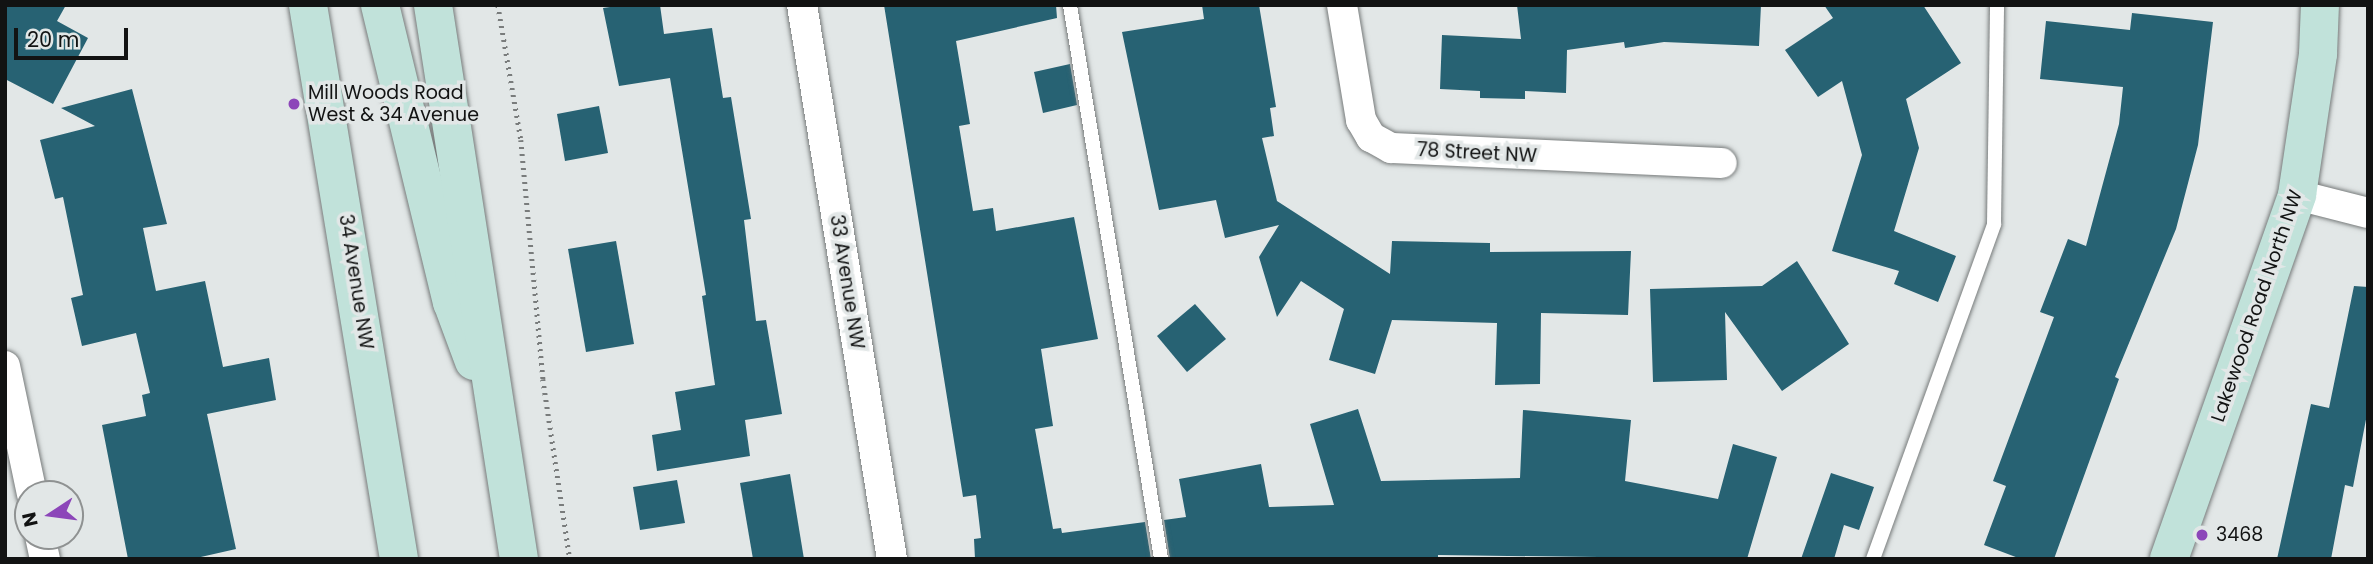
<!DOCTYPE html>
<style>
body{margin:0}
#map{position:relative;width:2373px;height:564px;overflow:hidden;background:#e2e7e7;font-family:Poppins,sans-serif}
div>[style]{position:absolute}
.building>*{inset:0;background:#276273}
.path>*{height:4.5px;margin-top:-2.25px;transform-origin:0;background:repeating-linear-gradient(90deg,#797c7c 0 2px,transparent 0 7px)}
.roads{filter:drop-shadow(0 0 2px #777b7b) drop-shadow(0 0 2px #777b7b)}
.lane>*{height:14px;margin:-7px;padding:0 7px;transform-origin:7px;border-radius:7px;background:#fff}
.street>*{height:30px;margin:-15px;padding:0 15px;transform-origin:15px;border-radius:15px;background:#fff}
.secondary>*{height:38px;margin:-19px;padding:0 19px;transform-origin:19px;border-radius:19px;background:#c1e2da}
.dots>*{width:19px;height:19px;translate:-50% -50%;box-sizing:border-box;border:4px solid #e2e7e7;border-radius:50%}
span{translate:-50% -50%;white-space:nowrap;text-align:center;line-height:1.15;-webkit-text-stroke:7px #e2e7e7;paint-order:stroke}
.poi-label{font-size:19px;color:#121313}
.left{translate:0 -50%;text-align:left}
.street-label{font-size:19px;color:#121313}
.frame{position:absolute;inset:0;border:7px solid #121313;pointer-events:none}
.north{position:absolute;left:14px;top:480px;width:70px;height:70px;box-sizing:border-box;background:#e2e7e7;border:2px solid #8f9292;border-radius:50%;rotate:257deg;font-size:19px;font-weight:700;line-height:28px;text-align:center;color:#121313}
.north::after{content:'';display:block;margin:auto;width:24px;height:32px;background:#8c46b9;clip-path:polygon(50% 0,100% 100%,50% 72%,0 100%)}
.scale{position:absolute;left:14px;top:28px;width:114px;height:32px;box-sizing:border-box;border:4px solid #121313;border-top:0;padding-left:9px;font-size:21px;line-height:24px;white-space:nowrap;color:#121313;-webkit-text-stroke:5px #e2e7e7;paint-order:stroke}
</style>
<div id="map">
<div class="building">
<div style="clip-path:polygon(5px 5px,66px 5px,57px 21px,88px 38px,53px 104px,5px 79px)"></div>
<div style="clip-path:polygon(624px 5px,660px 5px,664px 34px,712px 28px,723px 98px,731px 97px,751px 219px,744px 220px,756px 321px,766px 320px,782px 414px,745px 420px,750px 456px,657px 471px,652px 435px,681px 430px,675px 392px,715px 385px,702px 296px,706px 295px,670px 78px,619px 86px,603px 8px)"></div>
<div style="clip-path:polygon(884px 5px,1056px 5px,1057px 18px,956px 41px,970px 124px,959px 126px,973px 211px,993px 208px,996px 231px,1074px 217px,1098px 339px,1041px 349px,1053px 426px,1035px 429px,1053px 529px,1061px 528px,1062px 533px,1145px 522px,1151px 559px,975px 559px,974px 539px,981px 538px,976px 495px,963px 497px)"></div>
<div style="clip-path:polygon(1202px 5px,1259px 5px,1276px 107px,1270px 108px,1274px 136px,1262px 138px,1277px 201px,1390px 274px,1392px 241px,1490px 243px,1490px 252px,1631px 251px,1628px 315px,1541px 313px,1540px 384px,1495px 385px,1497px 323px,1392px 320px,1375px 374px,1329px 360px,1344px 309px,1301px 281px,1277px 317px,1259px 257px,1279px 225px,1225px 238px,1216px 200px,1159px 210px,1122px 32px,1204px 19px)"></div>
<div style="clip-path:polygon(1517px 5px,1761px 5px,1759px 46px,1664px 42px,1625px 48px,1624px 42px,1567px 50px,1566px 93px,1525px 91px,1525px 99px,1480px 98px,1480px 91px,1440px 89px,1442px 35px,1521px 39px)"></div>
<div style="clip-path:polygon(1824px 5px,1923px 5px,1961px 63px,1906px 99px,1919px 148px,1894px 231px,1956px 256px,1938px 302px,1894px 284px,1899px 271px,1832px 251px,1862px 155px,1842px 81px,1818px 97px,1785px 50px,1833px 18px)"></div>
<div style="clip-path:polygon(2132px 13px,2213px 22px,2198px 145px,2176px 229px,2115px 377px,2119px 379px,2054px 559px,2021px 559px,1984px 545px,2006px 486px,1993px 481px,2054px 317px,2040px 312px,2068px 239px,2086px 246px,2119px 124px,2123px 87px,2040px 79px,2046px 21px,2130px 30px)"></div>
<div style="clip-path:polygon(1070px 64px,1077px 105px,1043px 113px,1034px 72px)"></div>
<div style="clip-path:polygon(132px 89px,167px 224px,143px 228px,156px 291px,205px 281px,223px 367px,269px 358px,276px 400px,207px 414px,236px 549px,192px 559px,128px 559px,102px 425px,146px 416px,142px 395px,150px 393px,136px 333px,82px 346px,71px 298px,83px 295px,63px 197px,55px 199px,40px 140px,95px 126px,61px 108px)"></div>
<div style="clip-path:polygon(599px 106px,608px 153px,565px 161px,557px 114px)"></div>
<div style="clip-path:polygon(616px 241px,634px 344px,586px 352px,568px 249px)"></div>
<div style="clip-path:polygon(1797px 261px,1849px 344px,1782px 391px,1725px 312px,1727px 380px,1653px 382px,1650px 289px,1762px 286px)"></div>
<div style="clip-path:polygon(2354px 286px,2368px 287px,2368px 409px,2353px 487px,2345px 485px,2331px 559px,2277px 559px,2311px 404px,2329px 408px)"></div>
<div style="clip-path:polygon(1195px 304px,1226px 339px,1187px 372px,1157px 336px)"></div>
<div style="clip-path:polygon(1358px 409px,1381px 481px,1520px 478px,1523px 410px,1631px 420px,1625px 481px,1718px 499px,1733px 444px,1777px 457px,1747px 559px,1438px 555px,1438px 559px,1170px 559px,1164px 520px,1186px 517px,1179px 479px,1261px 464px,1269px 507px,1334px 505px,1310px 424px)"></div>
<div style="clip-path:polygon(1831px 473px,1874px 487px,1859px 530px,1844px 525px,1834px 559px,1801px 559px)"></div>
<div style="clip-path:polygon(790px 474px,804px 559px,753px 559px,740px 483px)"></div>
<div style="clip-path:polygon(677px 480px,685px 523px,640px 530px,633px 487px)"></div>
</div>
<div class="path">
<div style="left:498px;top:5px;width:137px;rotate:80.3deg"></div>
<div style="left:521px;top:140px;width:240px;rotate:84.7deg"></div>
<div style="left:543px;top:379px;width:182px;rotate:81.5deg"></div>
</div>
<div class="roads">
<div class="lane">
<div style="left:1070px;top:5px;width:561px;rotate:80.67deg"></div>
<div style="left:1873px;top:559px;width:356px;rotate:-70.1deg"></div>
<div style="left:1994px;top:224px;width:219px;rotate:-89.2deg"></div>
</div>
<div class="street">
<div style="left:802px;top:5px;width:561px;rotate:80.77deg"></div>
<div style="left:1342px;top:5px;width:117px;rotate:80.6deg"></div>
<div style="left:1361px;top:120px;width:20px;rotate:60deg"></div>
<div style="left:1371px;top:137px;width:23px;rotate:29deg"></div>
<div style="left:1391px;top:148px;width:331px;rotate:2.6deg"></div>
<div style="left:2297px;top:195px;width:73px;rotate:14.2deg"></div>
<div style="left:5px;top:366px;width:131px;rotate:78.1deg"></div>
<div style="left:40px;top:536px;width:24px;rotate:78deg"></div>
</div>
<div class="secondary">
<div style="left:308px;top:5px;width:561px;rotate:80.67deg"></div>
<div style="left:380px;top:5px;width:306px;rotate:76.4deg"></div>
<div style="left:452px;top:302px;width:63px;rotate:69.6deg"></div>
<div style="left:433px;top:5px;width:561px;rotate:81.18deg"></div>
<div style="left:2169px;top:559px;width:386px;rotate:-70.6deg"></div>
<div style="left:2297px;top:195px;width:143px;rotate:-81.5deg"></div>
<div style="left:2318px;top:54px;width:49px;rotate:-87.7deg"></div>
</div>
</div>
<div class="dots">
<div style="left:294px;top:104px;background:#8c46b9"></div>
<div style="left:2202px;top:535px;background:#8c46b9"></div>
</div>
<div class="poi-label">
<span class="left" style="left:308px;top:104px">Mill Woods Road<br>West &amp; 34 Avenue</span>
<span class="left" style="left:2216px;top:535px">3468</span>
</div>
<div class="street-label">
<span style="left:1477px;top:153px;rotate:3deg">78 Street NW</span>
<span style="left:356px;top:282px;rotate:81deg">34 Avenue NW</span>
<span style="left:847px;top:282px;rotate:81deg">33 Avenue NW</span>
<span style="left:2257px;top:306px;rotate:-71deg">Lakewood Road North NW</span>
</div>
<div class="frame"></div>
<div class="north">N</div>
<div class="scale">20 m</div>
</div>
